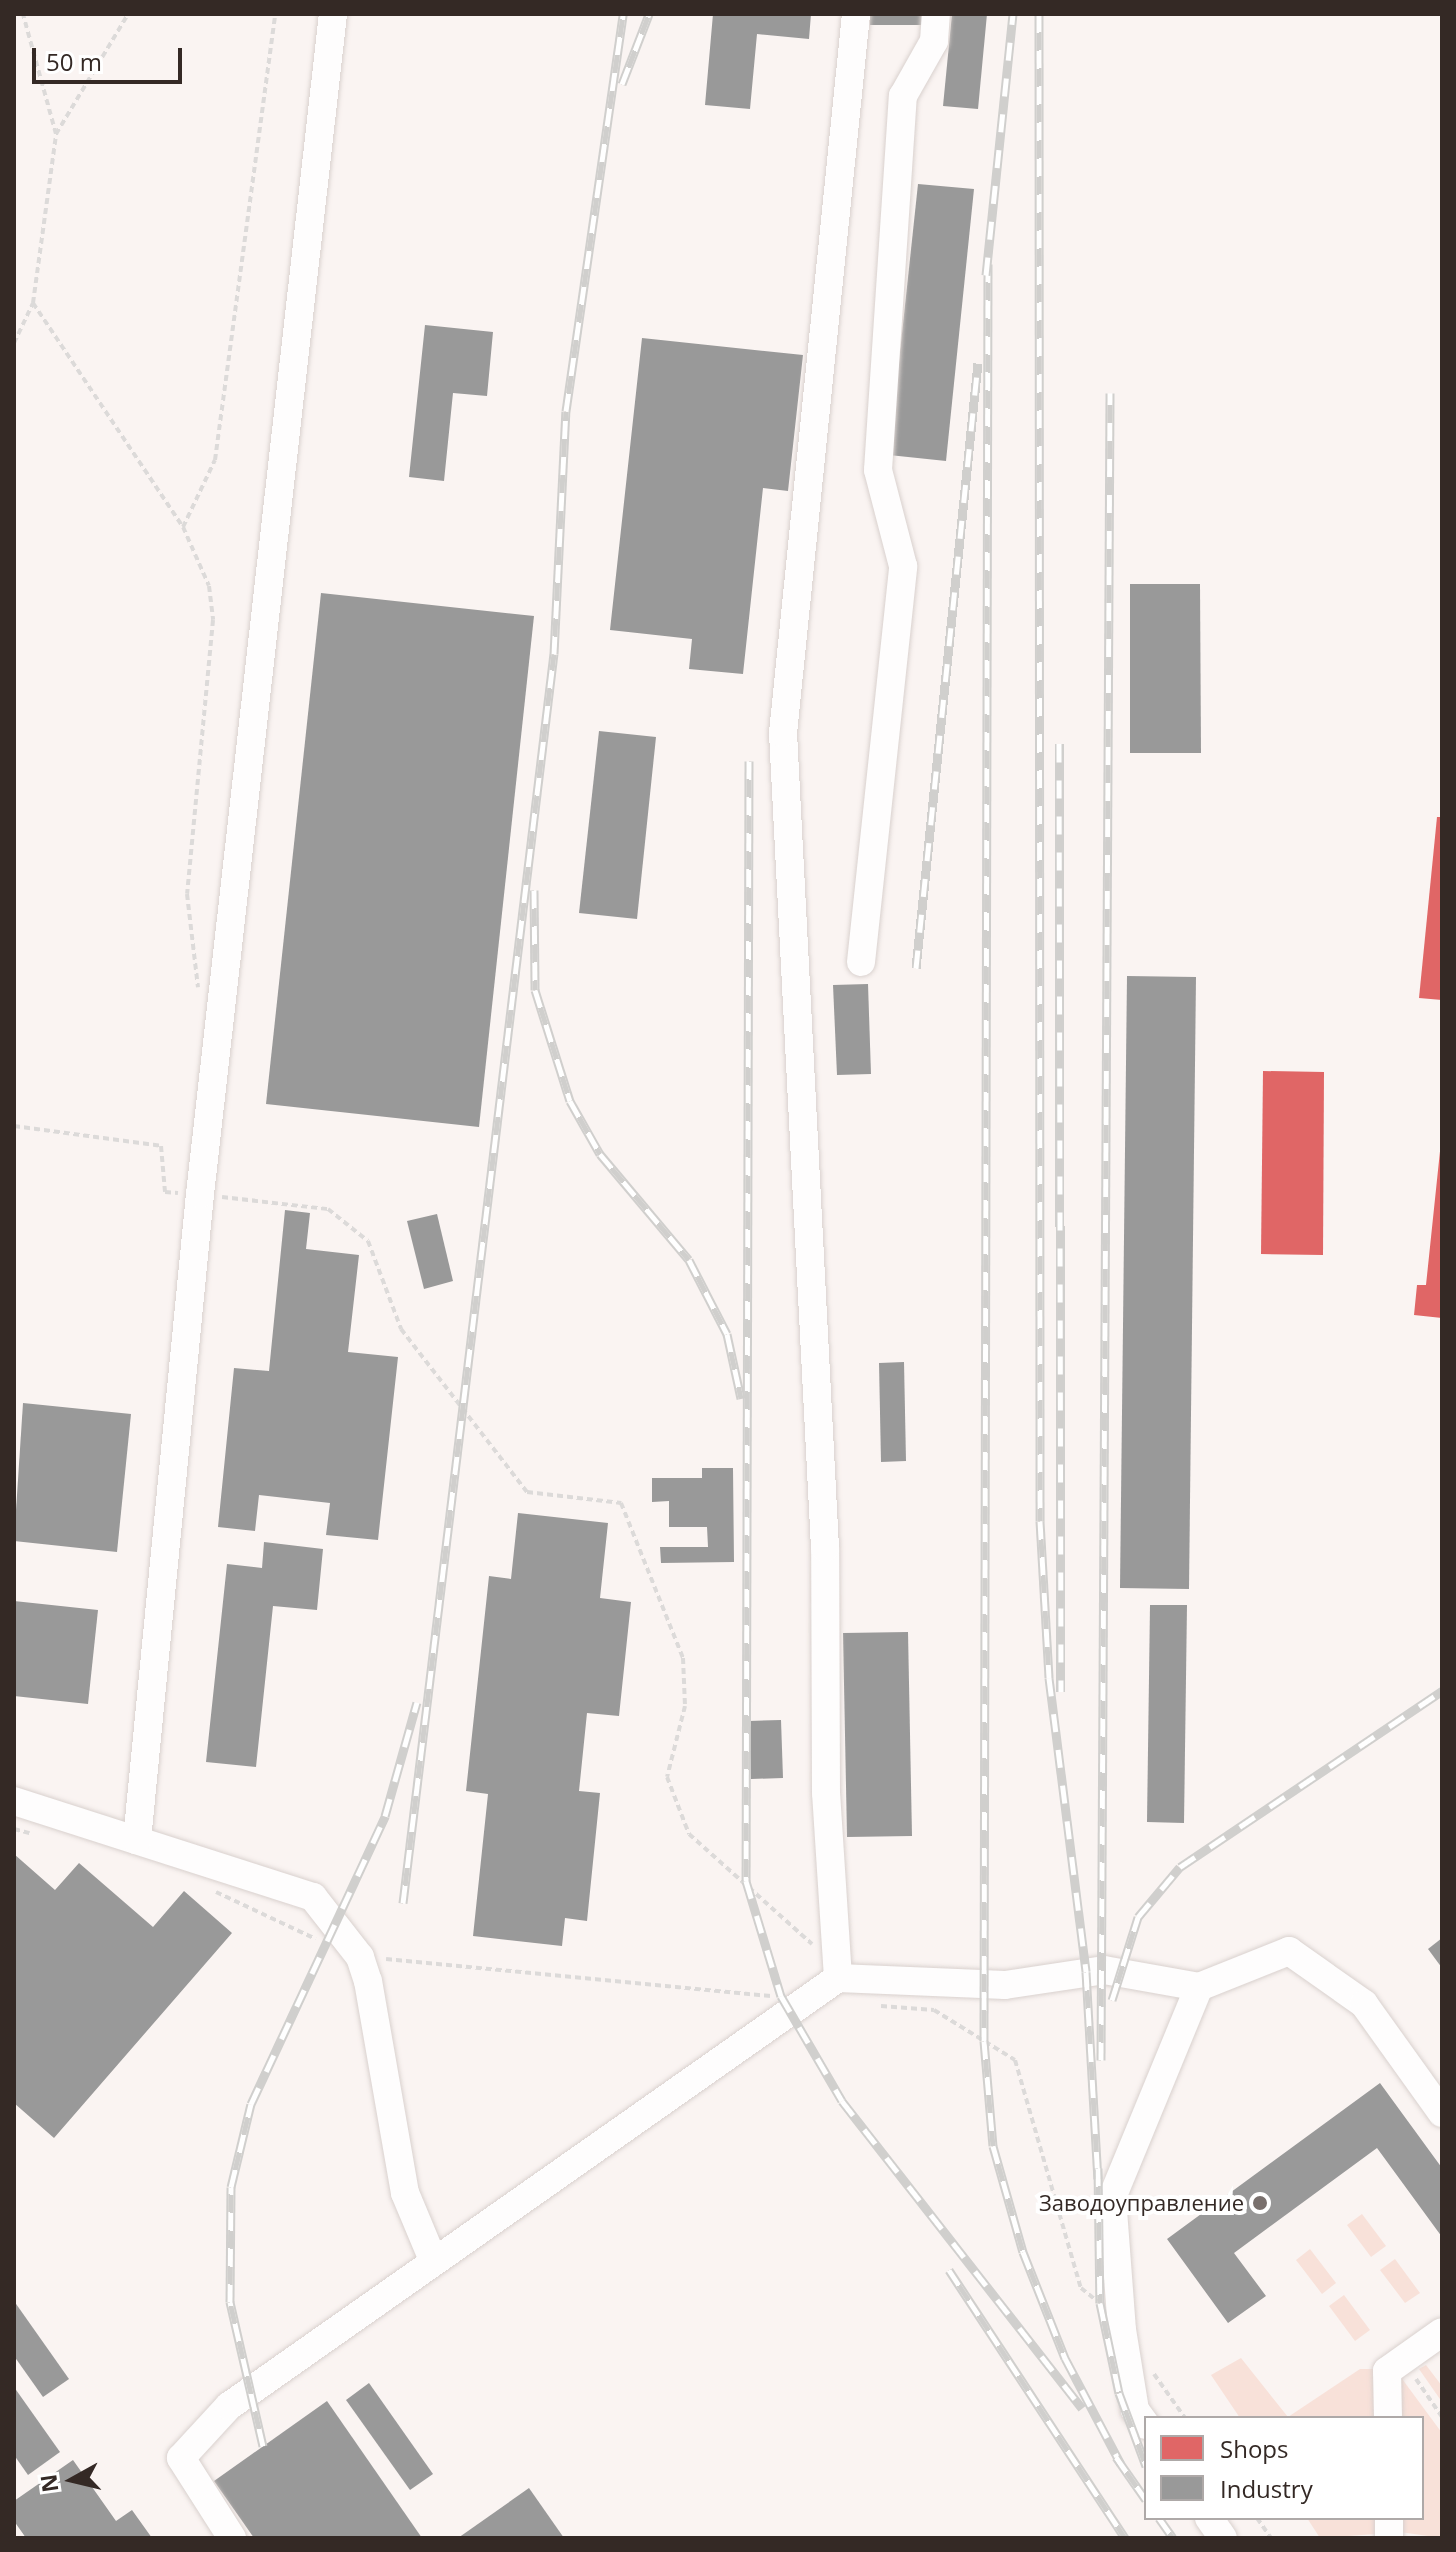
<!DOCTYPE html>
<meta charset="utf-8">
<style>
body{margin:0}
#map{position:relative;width:1456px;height:2552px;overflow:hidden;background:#faf4f2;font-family:"Open Sans",sans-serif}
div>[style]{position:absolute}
.green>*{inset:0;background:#f8e1d9}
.shops>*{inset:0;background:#e06666}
.industry>*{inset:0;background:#999}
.path>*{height:4px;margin-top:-2px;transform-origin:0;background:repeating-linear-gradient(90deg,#dcdad9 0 6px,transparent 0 10px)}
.roads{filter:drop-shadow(0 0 2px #d9d1ce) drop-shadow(0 0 2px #d9d1ce)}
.minor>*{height:28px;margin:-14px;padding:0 14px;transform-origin:14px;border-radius:14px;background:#fefdfd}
.rail>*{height:9px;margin-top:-4.5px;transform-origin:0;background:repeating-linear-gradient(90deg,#fff 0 18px,#d0cfcd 0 36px);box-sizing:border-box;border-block:2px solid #d0cfcd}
.dots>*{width:22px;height:22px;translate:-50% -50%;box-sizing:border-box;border:4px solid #fff;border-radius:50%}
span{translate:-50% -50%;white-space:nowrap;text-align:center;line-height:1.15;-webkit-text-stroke:8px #fff;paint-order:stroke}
.poi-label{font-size:22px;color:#342925}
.right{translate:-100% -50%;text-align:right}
.frame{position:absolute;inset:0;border:16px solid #342925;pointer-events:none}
.legend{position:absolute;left:1144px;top:2416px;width:280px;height:104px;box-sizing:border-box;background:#fff;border:2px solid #aea9a8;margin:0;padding:10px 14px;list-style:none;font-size:24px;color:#342925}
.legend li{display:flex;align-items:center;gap:16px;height:40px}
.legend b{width:40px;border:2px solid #aea9a8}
.north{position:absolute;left:32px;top:2440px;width:80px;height:80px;-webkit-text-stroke:6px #fff;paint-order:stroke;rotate:262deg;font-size:22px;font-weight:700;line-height:32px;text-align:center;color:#342925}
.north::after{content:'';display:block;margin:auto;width:28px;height:36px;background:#342925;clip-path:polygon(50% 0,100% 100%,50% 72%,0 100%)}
.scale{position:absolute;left:32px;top:48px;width:150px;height:36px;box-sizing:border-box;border:4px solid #342925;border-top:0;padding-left:10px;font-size:24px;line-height:28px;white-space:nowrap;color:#342925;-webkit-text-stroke:6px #fff;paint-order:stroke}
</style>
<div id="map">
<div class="green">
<div style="clip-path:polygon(1362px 2214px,1386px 2246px,1371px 2257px,1347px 2225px)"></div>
<div style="clip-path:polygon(1310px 2249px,1336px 2283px,1322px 2294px,1296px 2260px)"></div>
<div style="clip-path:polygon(1395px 2259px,1420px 2293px,1405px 2303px,1380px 2270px)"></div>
<div style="clip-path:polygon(1344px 2295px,1370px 2330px,1355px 2341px,1329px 2306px)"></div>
<div style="clip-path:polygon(1241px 2358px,1288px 2417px,1360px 2369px,1378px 2369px,1378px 2418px,1240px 2418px,1211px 2375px)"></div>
<div style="clip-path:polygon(1426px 2365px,1442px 2386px,1442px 2402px,1419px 2369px)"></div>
<div style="clip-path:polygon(1397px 2372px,1442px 2433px,1442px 2538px,1400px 2532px,1400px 2518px,1422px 2518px,1422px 2418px,1398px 2418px)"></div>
<div style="clip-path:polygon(1307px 2518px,1377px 2518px,1376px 2534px,1320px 2538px)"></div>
</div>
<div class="shops">
<div style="clip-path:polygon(1437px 817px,1442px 817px,1442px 1000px,1419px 998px)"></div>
<div style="clip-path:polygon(1263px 1071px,1324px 1072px,1323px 1255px,1261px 1254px)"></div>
<div style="clip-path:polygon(1442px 1132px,1442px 1318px,1414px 1315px,1417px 1285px,1426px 1285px)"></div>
</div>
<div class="industry">
<div style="clip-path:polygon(713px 14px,811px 14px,809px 39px,757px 34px,750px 109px,705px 105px)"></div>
<div style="clip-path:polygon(870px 14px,922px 14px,922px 25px,870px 25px)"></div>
<div style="clip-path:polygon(952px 14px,987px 14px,978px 109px,943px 106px)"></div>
<div style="clip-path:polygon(918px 184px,974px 189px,946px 461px,889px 455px)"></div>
<div style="clip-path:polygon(425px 325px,493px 332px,487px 396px,453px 393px,444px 481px,409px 477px)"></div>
<div style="clip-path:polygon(642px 338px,803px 355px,788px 491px,763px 488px,743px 674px,689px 669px,692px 639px,610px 630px)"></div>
<div style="clip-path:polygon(1130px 584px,1200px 584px,1201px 753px,1130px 753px)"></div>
<div style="clip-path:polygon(321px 593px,534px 616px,479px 1127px,266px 1104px)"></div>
<div style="clip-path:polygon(599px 731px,656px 737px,637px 919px,579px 913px)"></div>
<div style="clip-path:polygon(1127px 976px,1196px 977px,1189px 1589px,1120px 1588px)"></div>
<div style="clip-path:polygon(868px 984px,871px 1074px,837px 1075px,833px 985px)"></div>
<div style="clip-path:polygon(285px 1210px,310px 1213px,306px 1249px,359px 1255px,348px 1352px,398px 1357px,378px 1540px,326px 1535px,330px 1503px,259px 1495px,255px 1531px,218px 1527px,234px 1368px,269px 1371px)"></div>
<div style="clip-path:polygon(437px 1214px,453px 1281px,424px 1289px,407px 1221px)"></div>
<div style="clip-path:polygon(904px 1362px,906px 1461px,881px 1462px,879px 1363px)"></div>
<div style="clip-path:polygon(23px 1403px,131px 1414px,117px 1552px,14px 1541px)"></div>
<div style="clip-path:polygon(702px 1468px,733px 1468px,734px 1562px,661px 1563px,660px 1547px,708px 1547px,707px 1527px,669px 1527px,669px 1501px,652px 1502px,652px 1478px,702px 1478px)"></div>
<div style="clip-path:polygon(518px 1513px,608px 1523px,600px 1598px,631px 1602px,619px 1716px,587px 1713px,579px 1791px,600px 1793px,587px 1921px,565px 1918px,562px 1946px,473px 1936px,488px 1794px,466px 1791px,489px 1576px,511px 1579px)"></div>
<div style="clip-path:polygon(264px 1542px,323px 1549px,317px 1610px,273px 1606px,256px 1767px,206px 1762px,227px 1564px,262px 1568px)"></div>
<div style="clip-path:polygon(14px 1601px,98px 1610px,88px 1704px,14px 1696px)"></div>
<div style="clip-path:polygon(1150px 1605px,1187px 1605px,1184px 1823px,1147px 1822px)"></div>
<div style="clip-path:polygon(908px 1632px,912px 1836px,847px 1837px,843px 1633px)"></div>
<div style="clip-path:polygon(781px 1720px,783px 1778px,751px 1779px,749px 1721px)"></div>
<div style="clip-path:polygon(14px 1854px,55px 1890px,79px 1863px,153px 1927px,184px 1891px,232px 1933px,54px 2138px,14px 2103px)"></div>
<div style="clip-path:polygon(1442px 1938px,1442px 1968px,1428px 1949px)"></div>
<div style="clip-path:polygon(1380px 2083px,1442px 2168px,1442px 2237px,1377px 2148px,1234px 2253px,1266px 2296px,1228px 2323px,1167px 2239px)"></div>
<div style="clip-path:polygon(14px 2301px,69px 2379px,43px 2397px,14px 2356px)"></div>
<div style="clip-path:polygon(369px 2383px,433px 2474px,410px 2490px,346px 2400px)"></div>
<div style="clip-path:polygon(14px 2387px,60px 2452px,28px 2475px,14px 2455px)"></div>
<div style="clip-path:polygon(327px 2401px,422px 2538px,254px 2538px,214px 2481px)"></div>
<div style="clip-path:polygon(73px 2460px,116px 2521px,132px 2510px,152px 2538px,26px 2538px,14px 2521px,14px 2501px)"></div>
<div style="clip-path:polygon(529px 2488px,564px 2538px,458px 2538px)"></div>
</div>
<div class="path">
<div style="left:56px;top:134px;width:140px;rotate:-59deg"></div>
<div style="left:33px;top:303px;width:270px;rotate:56.2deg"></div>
<div style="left:183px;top:527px;width:64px;rotate:66.2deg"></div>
<div style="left:209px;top:586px;width:34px;rotate:83deg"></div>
<div style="left:213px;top:620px;width:275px;rotate:95.4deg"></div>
<div style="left:187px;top:894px;width:94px;rotate:83.3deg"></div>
<div style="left:14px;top:343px;width:44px;rotate:-64.6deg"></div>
<div style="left:33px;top:303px;width:171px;rotate:-82.2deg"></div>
<div style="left:56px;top:134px;width:124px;rotate:-105.4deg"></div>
<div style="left:183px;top:527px;width:74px;rotate:-64.5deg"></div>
<div style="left:215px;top:460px;width:450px;rotate:-82.3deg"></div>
<div style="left:14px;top:1126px;width:148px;rotate:7.7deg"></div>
<div style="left:161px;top:1146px;width:46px;rotate:85deg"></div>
<div style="left:165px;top:1192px;width:13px;rotate:4deg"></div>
<div style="left:222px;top:1197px;width:107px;rotate:6.5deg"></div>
<div style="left:328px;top:1209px;width:51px;rotate:38.7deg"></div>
<div style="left:368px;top:1241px;width:94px;rotate:69.4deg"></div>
<div style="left:401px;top:1329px;width:206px;rotate:52.3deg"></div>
<div style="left:527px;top:1492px;width:95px;rotate:6.7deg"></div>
<div style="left:621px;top:1503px;width:167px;rotate:68.2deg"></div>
<div style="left:683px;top:1658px;width:48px;rotate:87.6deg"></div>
<div style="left:685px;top:1706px;width:73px;rotate:104.2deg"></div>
<div style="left:667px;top:1777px;width:61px;rotate:68.9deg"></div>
<div style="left:689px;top:1834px;width:165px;rotate:41.8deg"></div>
<div style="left:14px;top:1829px;width:16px;rotate:15deg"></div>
<div style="left:216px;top:1892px;width:110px;rotate:25.2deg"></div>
<div style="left:386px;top:1959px;width:387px;rotate:5.5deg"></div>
<div style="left:881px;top:2006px;width:53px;rotate:4.3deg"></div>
<div style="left:934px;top:2010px;width:95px;rotate:31.7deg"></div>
<div style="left:1015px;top:2060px;width:237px;rotate:73.9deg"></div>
<div style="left:1081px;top:2288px;width:21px;rotate:39deg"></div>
<div style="left:1154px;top:2374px;width:54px;rotate:54.8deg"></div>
<div style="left:1416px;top:2379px;width:46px;rotate:55.6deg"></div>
<div style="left:1257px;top:2518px;width:24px;rotate:55deg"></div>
</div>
<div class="roads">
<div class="minor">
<div style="left:861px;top:962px;width:398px;rotate:-83.9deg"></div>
<div style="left:903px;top:566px;width:99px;rotate:-104.6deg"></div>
<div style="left:878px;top:470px;width:375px;rotate:-86.2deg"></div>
<div style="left:903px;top:96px;width:63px;rotate:-60.6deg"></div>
<div style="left:934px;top:41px;width:27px;rotate:-86deg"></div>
<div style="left:14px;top:1801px;width:314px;rotate:17.8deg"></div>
<div style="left:313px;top:1897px;width:76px;rotate:51.9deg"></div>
<div style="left:360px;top:1957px;width:25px;rotate:72deg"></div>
<div style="left:368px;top:1981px;width:215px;rotate:80.1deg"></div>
<div style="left:405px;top:2193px;width:73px;rotate:67.3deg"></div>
<div style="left:137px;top:1840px;width:649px;rotate:-84.43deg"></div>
<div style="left:200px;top:1194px;width:1187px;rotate:-83.57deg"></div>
<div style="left:838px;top:1978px;width:185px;rotate:-93.7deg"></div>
<div style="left:826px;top:1793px;width:245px;rotate:-90.2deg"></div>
<div style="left:825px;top:1548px;width:816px;rotate:-92.95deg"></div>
<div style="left:783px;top:733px;width:723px;rotate:-84.2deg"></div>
<div style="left:1388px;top:2418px;width:47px;rotate:-91.2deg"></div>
<div style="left:1387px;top:2371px;width:67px;rotate:-35.3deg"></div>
<div style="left:1146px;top:2425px;width:19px;rotate:-126deg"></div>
<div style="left:1135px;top:2410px;width:81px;rotate:-99.2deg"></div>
<div style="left:1122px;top:2330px;width:132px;rotate:-94.3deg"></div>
<div style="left:1112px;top:2198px;width:228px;rotate:-67.6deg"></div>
<div style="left:1209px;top:2518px;width:24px;rotate:55deg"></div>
<div style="left:1389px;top:2518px;width:20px;rotate:90deg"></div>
<div style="left:232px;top:2538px;width:95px;rotate:-122.5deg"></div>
<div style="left:181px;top:2458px;width:71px;rotate:-47.3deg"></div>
<div style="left:229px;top:2406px;width:744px;rotate:-35.1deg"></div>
<div style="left:838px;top:1978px;width:167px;rotate:2.4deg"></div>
<div style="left:1005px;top:1985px;width:100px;rotate:-8.6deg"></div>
<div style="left:1104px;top:1970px;width:97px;rotate:10.1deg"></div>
<div style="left:1199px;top:1987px;width:97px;rotate:-21.8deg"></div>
<div style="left:1289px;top:1951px;width:92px;rotate:35.2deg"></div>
<div style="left:1364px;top:2004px;width:134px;rotate:54.4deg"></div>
</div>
</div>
<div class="rail">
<div style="left:1039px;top:14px;width:1507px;rotate:89.96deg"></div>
<div style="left:1040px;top:1521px;width:157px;rotate:86.7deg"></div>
<div style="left:1049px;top:1678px;width:296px;rotate:82.8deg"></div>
<div style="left:1086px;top:1972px;width:207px;rotate:86.7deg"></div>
<div style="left:622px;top:84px;width:75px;rotate:-68.9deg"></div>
<div style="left:988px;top:264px;width:1777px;rotate:90.13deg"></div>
<div style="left:984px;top:2041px;width:105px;rotate:85.1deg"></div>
<div style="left:993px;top:2146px;width:110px;rotate:74.2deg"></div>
<div style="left:1023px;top:2252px;width:114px;rotate:68.4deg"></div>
<div style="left:1065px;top:2358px;width:120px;rotate:62.2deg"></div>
<div style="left:986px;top:275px;width:262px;rotate:-84.1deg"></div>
<div style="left:1059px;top:744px;width:948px;rotate:89.88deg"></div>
<div style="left:749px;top:761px;width:1120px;rotate:90.15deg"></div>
<div style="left:746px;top:1881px;width:120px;rotate:73.1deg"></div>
<div style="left:781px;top:1996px;width:121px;rotate:59.8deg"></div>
<div style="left:842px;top:2101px;width:390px;rotate:52deg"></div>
<div style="left:534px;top:890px;width:100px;rotate:89.4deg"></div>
<div style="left:535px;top:990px;width:116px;rotate:72.5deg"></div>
<div style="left:570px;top:1101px;width:61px;rotate:60.5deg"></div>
<div style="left:600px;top:1154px;width:138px;rotate:50deg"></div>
<div style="left:689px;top:1260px;width:83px;rotate:62.8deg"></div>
<div style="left:727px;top:1334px;width:66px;rotate:77.7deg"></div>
<div style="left:916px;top:968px;width:608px;rotate:-84.15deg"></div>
<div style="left:403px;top:1903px;width:1258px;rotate:-83.11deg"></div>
<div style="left:554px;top:654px;width:243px;rotate:-87.2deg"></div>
<div style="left:566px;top:411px;width:401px;rotate:-81.8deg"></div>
<div style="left:1112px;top:2000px;width:87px;rotate:-72.6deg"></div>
<div style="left:1138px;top:1917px;width:65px;rotate:-50deg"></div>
<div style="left:1180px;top:1867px;width:316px;rotate:-33.9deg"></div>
<div style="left:1101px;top:2060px;width:1667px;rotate:-89.69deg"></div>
<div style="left:1098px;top:2168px;width:135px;rotate:89.2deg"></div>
<div style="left:1100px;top:2303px;width:92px;rotate:78.1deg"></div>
<div style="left:1119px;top:2393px;width:78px;rotate:69.7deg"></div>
<div style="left:949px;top:2270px;width:321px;rotate:56.7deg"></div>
<div style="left:263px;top:2446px;width:148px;rotate:-102.9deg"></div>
<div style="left:230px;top:2302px;width:115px;rotate:-89.5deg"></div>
<div style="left:231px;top:2187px;width:85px;rotate:-76.5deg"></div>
<div style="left:251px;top:2104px;width:318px;rotate:-65deg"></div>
<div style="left:385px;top:1816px;width:118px;rotate:-74.3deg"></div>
<div style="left:1116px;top:2457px;width:52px;rotate:55.1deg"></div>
<div style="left:1159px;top:2518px;width:24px;rotate:55deg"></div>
</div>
<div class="dots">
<div style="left:1260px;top:2203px;background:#79706d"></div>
</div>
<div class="poi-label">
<span class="right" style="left:1244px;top:2203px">Заводоуправление</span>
</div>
<div class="frame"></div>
<ul class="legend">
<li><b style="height:22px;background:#e06666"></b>Shops</li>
<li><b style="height:22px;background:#999"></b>Industry</li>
</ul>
<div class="north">N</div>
<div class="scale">50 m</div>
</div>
